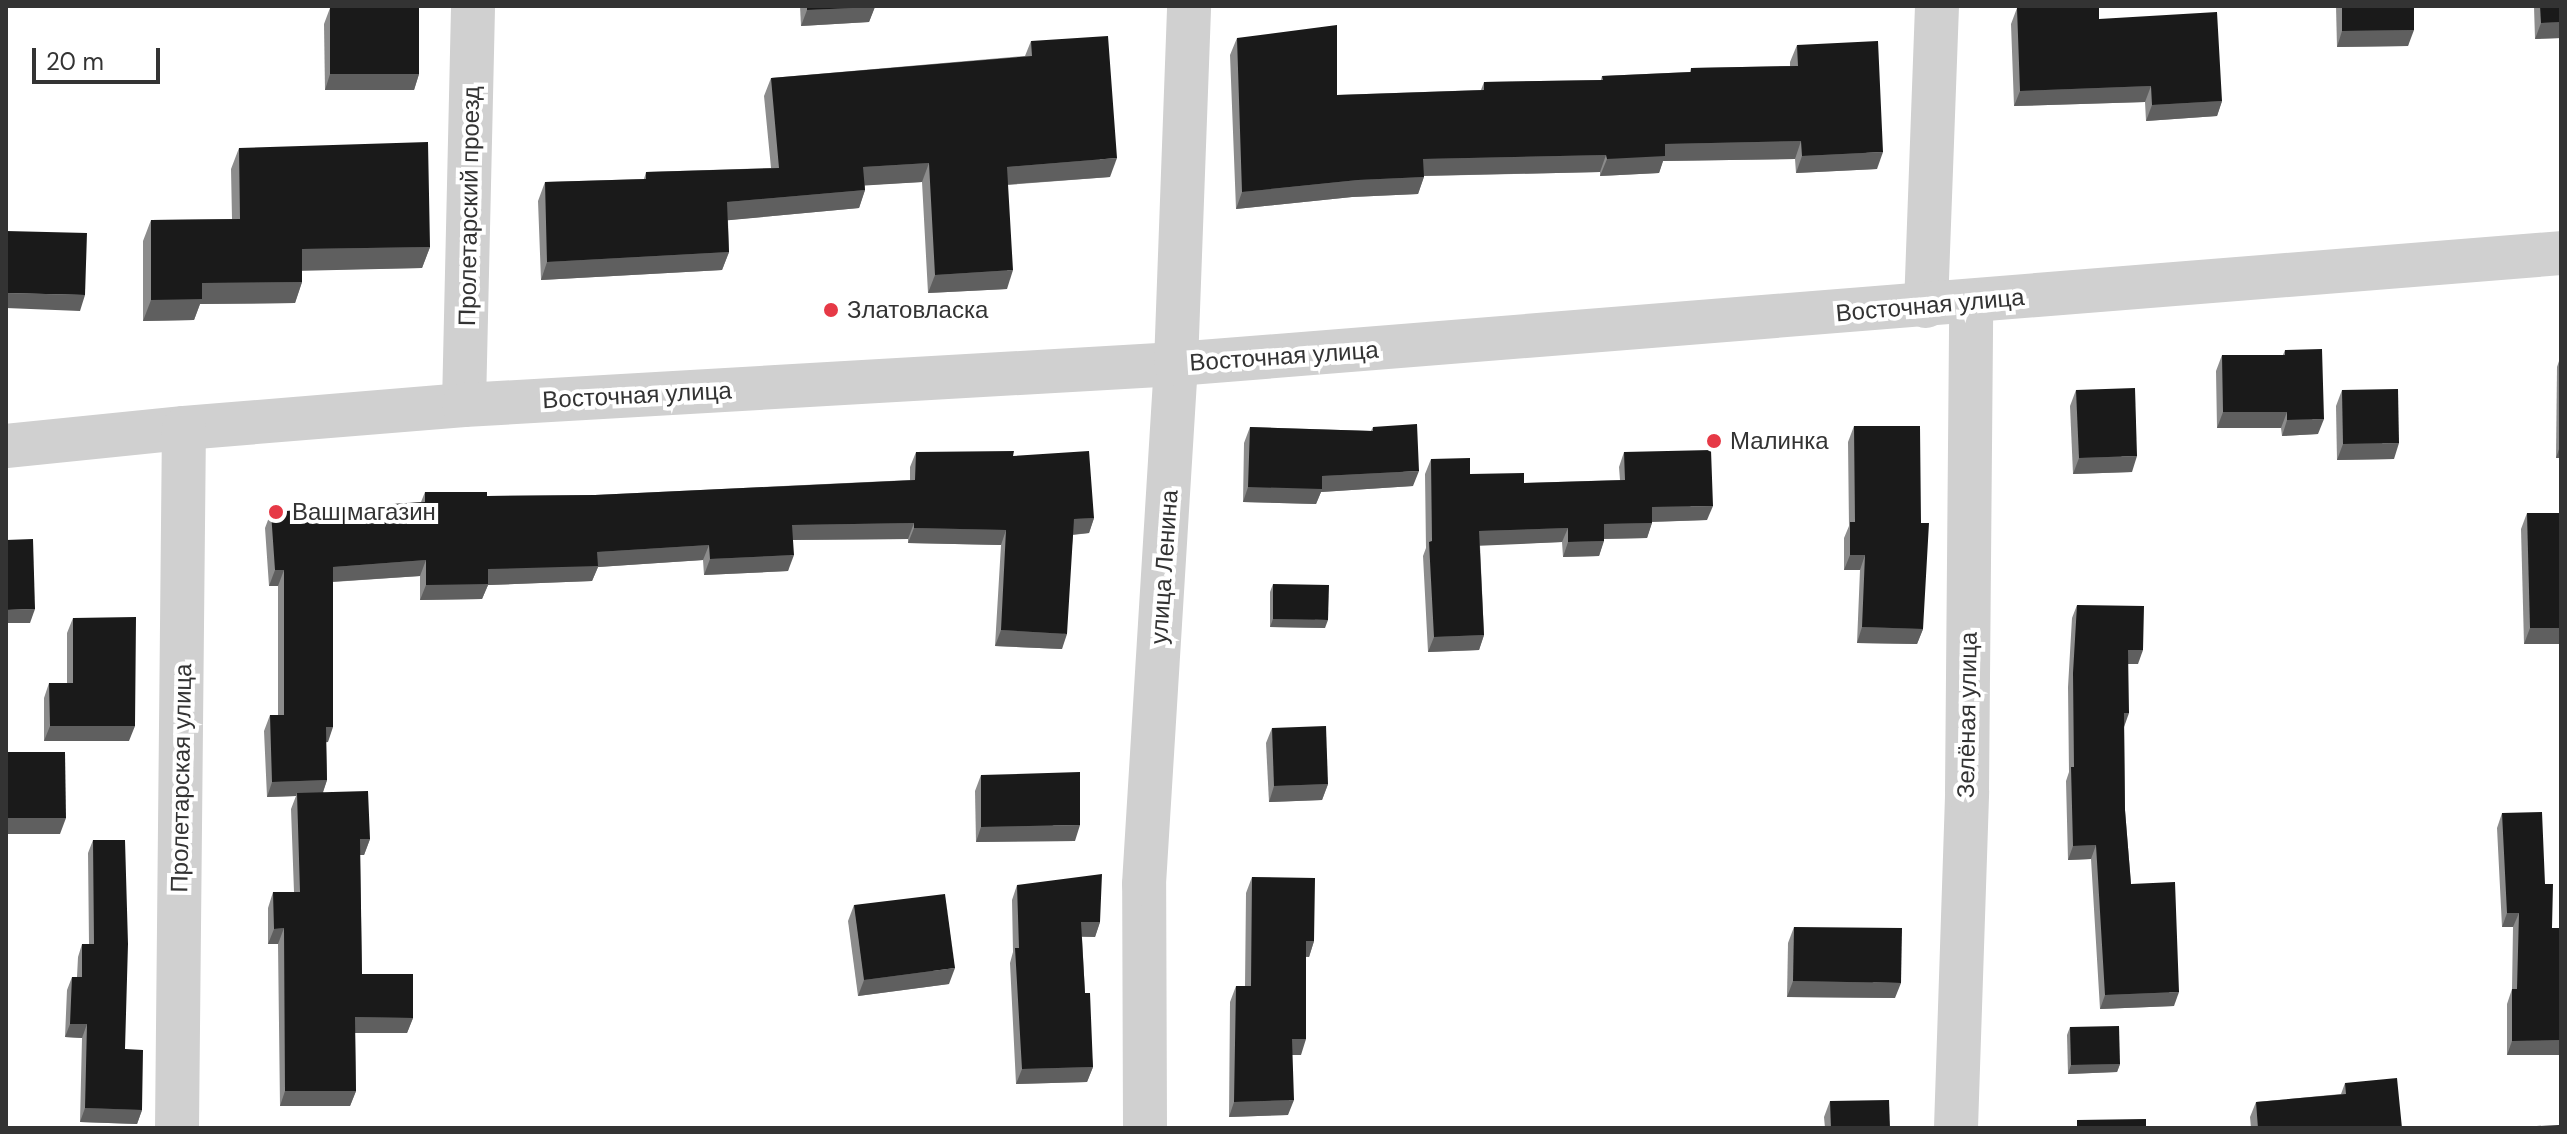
<!DOCTYPE html>
<meta charset="utf-8">
<style>
body{margin:0}
#map{position:relative;width:2567px;height:1134px;overflow:hidden;background:#fff;font-family:"DM Sans",sans-serif}
div>[style]{position:absolute}
.minor>*{height:44px;margin:-22px;padding:0 22px;transform-origin:22px;border-radius:22px;background:#d0d0d0}
.wall>*{inset:0;background:#8c8c8c}
.shaded-wall>*{inset:0;background:#5f5f5f}
.building>*{inset:0;background:#1a1a1a}
.dots>*{width:22px;height:22px;translate:-50% -50%;box-sizing:border-box;border:4px solid #fff;border-radius:50%}
span{translate:-50% -50%;white-space:nowrap;text-align:center;line-height:1.15;-webkit-text-stroke:8px #fff;paint-order:stroke}
.street-label{font-size:24px;color:#333}
.poi-label{font-size:24px;color:#333}
.left{translate:0 -50%;text-align:left}
.frame{position:absolute;inset:0;border:8px solid #333;pointer-events:none}
.scale{position:absolute;left:32px;top:48px;width:128px;height:36px;box-sizing:border-box;border:4px solid #333;border-top:0;padding-left:10px;font-size:24px;line-height:28px;white-space:nowrap;color:#333;-webkit-text-stroke:6px #fff;paint-order:stroke}
</style>
<div id="map">
<div class="minor">
<div style="left:1926px;top:306px;width:300px;rotate:-87.9deg"></div>
<div style="left:464px;top:405px;width:399px;rotate:-88.7deg"></div>
<div style="left:6px;top:446px;width:179px;rotate:-5.8deg"></div>
<div style="left:184px;top:428px;width:281px;rotate:-4.7deg"></div>
<div style="left:464px;top:405px;width:713px;rotate:-3.3deg"></div>
<div style="left:1176px;top:364px;width:1389px;rotate:-4.58deg"></div>
<div style="left:177px;top:1128px;width:700px;rotate:-89.43deg"></div>
<div style="left:1145px;top:1128px;width:244px;rotate:-90.2deg"></div>
<div style="left:1144px;top:884px;width:521px;rotate:-86.48deg"></div>
<div style="left:1176px;top:364px;width:358px;rotate:-87.9deg"></div>
<div style="left:1956px;top:1128px;width:337px;rotate:-88.1deg"></div>
<div style="left:1967px;top:791px;width:489px;rotate:-89.5deg"></div>
</div>
<div class="wall">
<div style="clip-path:polygon(800px 6px,875px 6px,869px 22px,801px 26px)"></div>
<div style="clip-path:polygon(2336px 6px,2414px 6px,2408px 46px,2337px 47px)"></div>
<div style="clip-path:polygon(2534px 6px,2561px 6px,2561px 38px,2535px 39px)"></div>
<div style="clip-path:polygon(330px 8px,419px 74px,414px 90px,325px 90px,324px 24px)"></div>
<div style="clip-path:polygon(2017px 8px,2099px 19px,2222px 101px,2217px 116px,2146px 121px,2145px 102px,2014px 106px,2011px 24px)"></div>
<div style="clip-path:polygon(1237px 38px,1337px 95px,1481px 90px,1484px 82px,1601px 80px,1602px 76px,1690px 72px,1691px 68px,1790px 66px,1790px 62px,1797px 45px,1877px 169px,1796px 173px,1795px 159px,1663px 161px,1659px 173px,1600px 176px,1600px 172px,1424px 176px,1418px 194px,1352px 197px,1236px 209px,1230px 55px)"></div>
<div style="clip-path:polygon(1031px 41px,1110px 177px,1008px 185px,1007px 289px,928px 293px,922px 182px,865px 185px,865px 190px,859px 208px,728px 220px,729px 252px,722px 270px,541px 280px,538px 201px,545px 182px,644px 179px,646px 172px,771px 168px,764px 96px,771px 78px,1025px 56px)"></div>
<div style="clip-path:polygon(239px 148px,430px 247px,422px 268px,302px 270px,302px 282px,295px 303px,200px 304px,194px 320px,143px 321px,143px 241px,151px 220px,232px 219px,231px 169px)"></div>
<div style="clip-path:polygon(2285px 350px,2318px 434px,2282px 436px,2281px 428px,2217px 428px,2216px 371px,2222px 355px,2283px 355px)"></div>
<div style="clip-path:polygon(2561px 355px,2561px 458px,2556px 458px,2557px 367px)"></div>
<div style="clip-path:polygon(2076px 390px,2132px 472px,2073px 474px,2070px 406px)"></div>
<div style="clip-path:polygon(2342px 390px,2394px 459px,2337px 460px,2336px 406px)"></div>
<div style="clip-path:polygon(1854px 426px,1923px 629px,1917px 644px,1857px 643px,1860px 570px,1844px 570px,1844px 538px,1849px 526px,1848px 442px)"></div>
<div style="clip-path:polygon(1250px 427px,1371px 431px,1373px 427px,1413px 486px,1321px 492px,1316px 504px,1243px 502px,1244px 443px)"></div>
<div style="clip-path:polygon(916px 452px,1013px 456px,1094px 518px,1089px 533px,1073px 535px,1062px 649px,995px 646px,1001px 545px,908px 543px,908px 539px,793px 540px,788px 571px,704px 575px,703px 560px,598px 567px,592px 581px,488px 585px,482px 599px,420px 600px,420px 576px,333px 582px,328px 742px,326px 742px,327px 780px,323px 792px,370px 839px,364px 855px,360px 855px,362px 974px,413px 1018px,407px 1033px,355px 1033px,356px 1091px,350px 1106px,280px 1106px,278px 944px,268px 944px,268px 908px,273px 892px,294px 892px,291px 809px,296px 796px,267px 797px,264px 731px,270px 715px,278px 715px,278px 586px,269px 586px,265px 528px,271px 512px,421px 502px,425px 492px,487px 496px,595px 495px,910px 480px,910px 467px)"></div>
<div style="clip-path:polygon(1624px 452px,1707px 520px,1652px 522px,1647px 538px,1604px 539px,1599px 556px,1563px 557px,1562px 542px,1480px 545px,1484px 635px,1479px 650px,1428px 652px,1423px 556px,1426px 548px,1425px 474px,1431px 459px,1470px 474px,1524px 483px,1620px 480px,1619px 467px)"></div>
<div style="clip-path:polygon(2527px 513px,2561px 513px,2561px 644px,2524px 644px,2521px 529px)"></div>
<div style="clip-path:polygon(1273px 584px,1325px 628px,1270px 627px,1270px 592px)"></div>
<div style="clip-path:polygon(2077px 605px,2138px 664px,2128px 664px,2124px 727px,2125px 810px,2131px 884px,2174px 1006px,2100px 1009px,2091px 859px,2068px 860px,2066px 781px,2069px 772px,2068px 687px,2072px 618px)"></div>
<div style="clip-path:polygon(73px 618px,129px 741px,44px 741px,44px 698px,49px 683px,67px 683px,67px 633px)"></div>
<div style="clip-path:polygon(1272px 728px,1328px 784px,1322px 800px,1269px 802px,1266px 743px)"></div>
<div style="clip-path:polygon(981px 775px,1075px 841px,976px 842px,975px 791px)"></div>
<div style="clip-path:polygon(2502px 813px,2545px 884px,2552px 928px,2561px 928px,2561px 1055px,2507px 1055px,2507px 1004px,2512px 989px,2513px 927px,2502px 927px,2497px 828px)"></div>
<div style="clip-path:polygon(93px 840px,125px 1049px,142px 1110px,137px 1124px,80px 1122px,82px 1038px,65px 1037px,67px 990px,72px 977px,77px 977px,78px 957px,82px 944px,89px 944px,88px 853px)"></div>
<div style="clip-path:polygon(1252px 877px,1314px 941px,1309px 957px,1306px 957px,1301px 1055px,1292px 1055px,1288px 1115px,1229px 1117px,1230px 1002px,1236px 986px,1245px 986px,1246px 893px)"></div>
<div style="clip-path:polygon(1017px 885px,1100px 922px,1095px 937px,1082px 937px,1085px 993px,1093px 1067px,1087px 1082px,1016px 1084px,1010px 963px,1013px 952px,1012px 900px)"></div>
<div style="clip-path:polygon(854px 905px,949px 984px,858px 996px,848px 921px)"></div>
<div style="clip-path:polygon(1794px 927px,1895px 998px,1787px 997px,1788px 943px)"></div>
<div style="clip-path:polygon(2070px 1027px,2120px 1064px,2117px 1072px,2068px 1074px,2067px 1035px)"></div>
<div style="clip-path:polygon(2345px 1083px,2402px 1128px,2251px 1128px,2250px 1117px,2256px 1102px,2341px 1094px)"></div>
<div style="clip-path:polygon(1830px 1101px,1890px 1128px,1825px 1128px,1824px 1117px)"></div>
</div>
<div class="shaded-wall">
<div style="clip-path:polygon(875px 7px,869px 22px,801px 26px,807px 10px)"></div>
<div style="clip-path:polygon(2561px 22px,2561px 38px,2535px 39px,2541px 23px)"></div>
<div style="clip-path:polygon(2414px 30px,2408px 46px,2337px 47px,2342px 31px)"></div>
<div style="clip-path:polygon(330px 74px,419px 74px,414px 90px,325px 90px)"></div>
<div style="clip-path:polygon(2151px 86px,2145px 102px,2014px 106px,2020px 91px)"></div>
<div style="clip-path:polygon(2222px 101px,2217px 116px,2146px 121px,2152px 105px)"></div>
<div style="clip-path:polygon(1801px 141px,1795px 159px,1663px 161px,1659px 173px,1600px 176px,1607px 159px,1665px 144px)"></div>
<div style="clip-path:polygon(1883px 152px,1877px 169px,1796px 173px,1802px 156px)"></div>
<div style="clip-path:polygon(1606px 155px,1600px 172px,1417px 176px,1423px 159px)"></div>
<div style="clip-path:polygon(1117px 158px,1110px 177px,1000px 185px,1007px 167px)"></div>
<div style="clip-path:polygon(929px 163px,922px 182px,857px 186px,863px 167px)"></div>
<div style="clip-path:polygon(1424px 177px,1418px 194px,1352px 197px,1236px 209px,1242px 192px,1358px 180px)"></div>
<div style="clip-path:polygon(865px 190px,859px 208px,720px 221px,727px 202px)"></div>
<div style="clip-path:polygon(430px 247px,422px 268px,294px 271px,302px 249px)"></div>
<div style="clip-path:polygon(729px 252px,722px 270px,541px 280px,547px 262px)"></div>
<div style="clip-path:polygon(1013px 270px,1007px 289px,928px 293px,935px 275px)"></div>
<div style="clip-path:polygon(302px 282px,295px 303px,200px 304px,194px 320px,143px 321px,151px 300px,202px 283px)"></div>
<div style="clip-path:polygon(6px 293px,85px 295px,80px 311px,6px 308px)"></div>
<div style="clip-path:polygon(2223px 412px,2287px 412px,2281px 428px,2217px 428px)"></div>
<div style="clip-path:polygon(2324px 419px,2318px 434px,2282px 436px,2287px 420px)"></div>
<div style="clip-path:polygon(2399px 443px,2394px 459px,2337px 460px,2343px 444px)"></div>
<div style="clip-path:polygon(2561px 443px,2561px 458px,2556px 458px)"></div>
<div style="clip-path:polygon(2137px 456px,2132px 472px,2073px 474px,2079px 458px)"></div>
<div style="clip-path:polygon(1419px 471px,1413px 486px,1321px 492px,1316px 504px,1243px 502px,1248px 487px,1322px 476px)"></div>
<div style="clip-path:polygon(1713px 506px,1707px 520px,1646px 522px,1652px 507px)"></div>
<div style="clip-path:polygon(1094px 518px,1089px 533px,1068px 535px,1074px 519px)"></div>
<div style="clip-path:polygon(914px 523px,908px 539px,786px 540px,792px 525px)"></div>
<div style="clip-path:polygon(1652px 523px,1647px 538px,1598px 539px,1604px 524px)"></div>
<div style="clip-path:polygon(914px 528px,1006px 530px,1001px 545px,908px 543px)"></div>
<div style="clip-path:polygon(1568px 528px,1562px 542px,1474px 546px,1479px 531px)"></div>
<div style="clip-path:polygon(1604px 541px,1599px 556px,1563px 557px,1568px 542px)"></div>
<div style="clip-path:polygon(709px 545px,703px 560px,598px 567px,592px 581px,488px 585px,482px 599px,420px 600px,426px 585px,488px 569px,597px 552px)"></div>
<div style="clip-path:polygon(794px 555px,788px 571px,704px 575px,710px 559px)"></div>
<div style="clip-path:polygon(1850px 555px,1865px 555px,1860px 570px,1844px 570px)"></div>
<div style="clip-path:polygon(426px 560px,420px 576px,328px 582px,333px 567px)"></div>
<div style="clip-path:polygon(275px 570px,284px 570px,278px 586px,269px 586px)"></div>
<div style="clip-path:polygon(35px 609px,30px 623px,6px 623px,6px 610px)"></div>
<div style="clip-path:polygon(1273px 619px,1328px 620px,1325px 628px,1270px 627px)"></div>
<div style="clip-path:polygon(1862px 627px,1923px 629px,1917px 644px,1857px 643px)"></div>
<div style="clip-path:polygon(2530px 628px,2561px 628px,2561px 644px,2524px 644px)"></div>
<div style="clip-path:polygon(1001px 630px,1067px 634px,1062px 649px,995px 646px)"></div>
<div style="clip-path:polygon(1484px 635px,1479px 650px,1428px 652px,1434px 637px)"></div>
<div style="clip-path:polygon(2128px 650px,2143px 650px,2138px 664px,2123px 664px)"></div>
<div style="clip-path:polygon(2124px 713px,2129px 713px,2124px 727px)"></div>
<div style="clip-path:polygon(50px 726px,135px 726px,129px 741px,44px 741px)"></div>
<div style="clip-path:polygon(326px 727px,333px 727px,328px 742px,320px 743px)"></div>
<div style="clip-path:polygon(327px 780px,322px 795px,297px 793px,296px 796px,267px 797px,272px 782px)"></div>
<div style="clip-path:polygon(1328px 784px,1322px 800px,1269px 802px,1274px 786px)"></div>
<div style="clip-path:polygon(6px 818px,66px 818px,60px 834px,6px 834px)"></div>
<div style="clip-path:polygon(1080px 825px,1075px 841px,976px 842px,981px 827px)"></div>
<div style="clip-path:polygon(360px 839px,370px 839px,364px 855px,354px 855px)"></div>
<div style="clip-path:polygon(2096px 845px,2091px 859px,2068px 860px,2073px 846px)"></div>
<div style="clip-path:polygon(2507px 913px,2519px 913px,2513px 927px,2502px 927px)"></div>
<div style="clip-path:polygon(1081px 922px,1100px 922px,1095px 937px,1075px 936px)"></div>
<div style="clip-path:polygon(284px 928px,278px 944px,268px 944px,274px 929px)"></div>
<div style="clip-path:polygon(1306px 941px,1314px 941px,1309px 957px,1300px 956px)"></div>
<div style="clip-path:polygon(955px 968px,949px 984px,858px 996px,864px 980px)"></div>
<div style="clip-path:polygon(1793px 981px,1901px 983px,1895px 998px,1787px 997px)"></div>
<div style="clip-path:polygon(2179px 992px,2174px 1006px,2100px 1009px,2105px 995px)"></div>
<div style="clip-path:polygon(355px 1017px,413px 1018px,407px 1033px,349px 1033px)"></div>
<div style="clip-path:polygon(70px 1024px,87px 1024px,82px 1038px,65px 1037px)"></div>
<div style="clip-path:polygon(1292px 1039px,1306px 1039px,1301px 1055px,1286px 1055px)"></div>
<div style="clip-path:polygon(2561px 1040px,2561px 1055px,2507px 1055px,2512px 1041px)"></div>
<div style="clip-path:polygon(2120px 1064px,2117px 1072px,2068px 1074px,2071px 1065px)"></div>
<div style="clip-path:polygon(1093px 1067px,1087px 1082px,1016px 1084px,1022px 1069px)"></div>
<div style="clip-path:polygon(285px 1091px,356px 1091px,350px 1106px,280px 1106px)"></div>
<div style="clip-path:polygon(1294px 1100px,1288px 1115px,1229px 1117px,1234px 1102px)"></div>
<div style="clip-path:polygon(85px 1108px,142px 1110px,137px 1124px,80px 1122px)"></div>
</div>
<div class="building">
<div style="clip-path:polygon(807px 6px,875px 6px,875px 7px,807px 10px)"></div>
<div style="clip-path:polygon(2099px 6px,2099px 19px,2217px 12px,2222px 101px,2152px 105px,2151px 86px,2020px 91px,2017px 8px)"></div>
<div style="clip-path:polygon(2342px 6px,2414px 6px,2414px 30px,2342px 31px)"></div>
<div style="clip-path:polygon(2540px 6px,2561px 6px,2561px 22px,2541px 23px)"></div>
<div style="clip-path:polygon(330px 8px,419px 8px,419px 74px,330px 74px)"></div>
<div style="clip-path:polygon(1337px 25px,1337px 95px,1484px 90px,1484px 82px,1603px 80px,1602px 76px,1691px 72px,1691px 68px,1798px 66px,1797px 45px,1878px 41px,1883px 152px,1802px 156px,1801px 141px,1665px 144px,1665px 156px,1607px 159px,1606px 155px,1423px 159px,1424px 177px,1358px 180px,1242px 192px,1237px 38px)"></div>
<div style="clip-path:polygon(1108px 36px,1117px 158px,1007px 167px,1013px 270px,935px 275px,929px 163px,863px 167px,865px 190px,727px 202px,729px 252px,547px 262px,545px 182px,646px 179px,646px 172px,779px 168px,771px 78px,1032px 56px,1031px 41px)"></div>
<div style="clip-path:polygon(428px 142px,430px 247px,302px 249px,302px 282px,202px 283px,202px 299px,151px 300px,151px 220px,240px 219px,239px 148px)"></div>
<div style="clip-path:polygon(6px 231px,87px 233px,85px 295px,6px 293px)"></div>
<div style="clip-path:polygon(2322px 349px,2324px 419px,2287px 420px,2287px 412px,2223px 412px,2222px 355px,2285px 355px,2285px 350px)"></div>
<div style="clip-path:polygon(2135px 388px,2137px 456px,2079px 458px,2076px 390px)"></div>
<div style="clip-path:polygon(2398px 389px,2399px 443px,2343px 444px,2342px 390px)"></div>
<div style="clip-path:polygon(1417px 424px,1419px 471px,1322px 476px,1322px 489px,1248px 487px,1250px 427px,1373px 431px,1373px 427px)"></div>
<div style="clip-path:polygon(1854px 426px,1920px 426px,1921px 523px,1929px 523px,1923px 629px,1862px 627px,1865px 555px,1850px 555px,1850px 522px,1855px 522px)"></div>
<div style="clip-path:polygon(1711px 450px,1713px 506px,1652px 507px,1652px 523px,1604px 524px,1604px 541px,1568px 542px,1568px 528px,1479px 531px,1484px 635px,1434px 637px,1429px 542px,1432px 541px,1431px 459px,1470px 458px,1470px 474px,1524px 473px,1524px 483px,1625px 480px,1624px 452px)"></div>
<div style="clip-path:polygon(1014px 451px,1013px 456px,1089px 451px,1094px 518px,1074px 519px,1067px 634px,1001px 630px,1006px 530px,914px 528px,914px 523px,792px 525px,794px 555px,710px 559px,709px 545px,597px 552px,598px 566px,488px 569px,488px 584px,426px 585px,426px 560px,333px 567px,333px 727px,326px 727px,327px 780px,272px 782px,270px 715px,284px 715px,284px 570px,275px 570px,271px 512px,425px 502px,425px 492px,487px 492px,487px 496px,595px 495px,915px 480px,916px 452px)"></div>
<div style="clip-path:polygon(2527px 513px,2561px 513px,2561px 628px,2530px 628px)"></div>
<div style="clip-path:polygon(33px 539px,35px 609px,6px 610px,6px 540px)"></div>
<div style="clip-path:polygon(1273px 584px,1329px 585px,1328px 620px,1273px 619px)"></div>
<div style="clip-path:polygon(2077px 605px,2144px 606px,2143px 650px,2128px 650px,2129px 713px,2124px 713px,2125px 810px,2131px 884px,2175px 882px,2179px 992px,2105px 995px,2096px 845px,2073px 846px,2071px 767px,2074px 767px,2073px 673px)"></div>
<div style="clip-path:polygon(136px 617px,135px 726px,50px 726px,49px 683px,73px 683px,73px 618px)"></div>
<div style="clip-path:polygon(1326px 726px,1328px 784px,1274px 786px,1272px 728px)"></div>
<div style="clip-path:polygon(6px 752px,65px 752px,66px 818px,6px 818px)"></div>
<div style="clip-path:polygon(1080px 772px,1080px 825px,981px 827px,981px 775px)"></div>
<div style="clip-path:polygon(368px 791px,370px 839px,360px 839px,362px 974px,413px 974px,413px 1018px,355px 1017px,356px 1091px,285px 1091px,284px 928px,274px 929px,273px 892px,300px 892px,297px 793px)"></div>
<div style="clip-path:polygon(2542px 812px,2545px 884px,2553px 884px,2552px 928px,2561px 928px,2561px 1040px,2512px 1041px,2512px 989px,2517px 989px,2519px 913px,2507px 913px,2502px 813px)"></div>
<div style="clip-path:polygon(93px 840px,125px 840px,128px 944px,125px 1049px,143px 1050px,142px 1110px,85px 1108px,87px 1024px,70px 1024px,72px 977px,82px 977px,82px 944px,94px 944px)"></div>
<div style="clip-path:polygon(1102px 874px,1100px 922px,1081px 922px,1085px 993px,1090px 993px,1093px 1067px,1022px 1069px,1015px 948px,1019px 948px,1017px 885px)"></div>
<div style="clip-path:polygon(1252px 877px,1315px 878px,1314px 941px,1306px 941px,1306px 1039px,1292px 1039px,1294px 1100px,1234px 1102px,1236px 986px,1251px 986px)"></div>
<div style="clip-path:polygon(945px 894px,955px 968px,864px 980px,854px 905px)"></div>
<div style="clip-path:polygon(1794px 927px,1902px 928px,1901px 983px,1793px 981px)"></div>
<div style="clip-path:polygon(2119px 1026px,2120px 1064px,2071px 1065px,2070px 1027px)"></div>
<div style="clip-path:polygon(2397px 1078px,2402px 1128px,2258px 1128px,2256px 1102px,2346px 1094px,2345px 1083px)"></div>
<div style="clip-path:polygon(1889px 1100px,1890px 1128px,1831px 1128px,1830px 1101px)"></div>
<div style="clip-path:polygon(2146px 1119px,2146px 1128px,2077px 1128px,2077px 1120px)"></div>
<div style="clip-path:polygon(2561px 1125px,2561px 1128px,2515px 1128px,2515px 1127px)"></div>
</div>
<div class="dots">
<div style="left:831px;top:310px;background:#e63946"></div>
<div style="left:1714px;top:441px;background:#e63946"></div>
<div style="left:276px;top:512px;background:#e63946"></div>
</div>
<div class="street-label">
<span style="left:469px;top:206px;rotate:-89deg">Пролетарский проезд</span>
<span style="left:1930px;top:305px;rotate:-5deg">Восточная улица</span>
<span style="left:1284px;top:356px;rotate:-4deg">Восточная улица</span>
<span style="left:637px;top:395px;rotate:-3deg">Восточная улица</span>
<span style="left:1164px;top:567px;rotate:-86deg">улица Ленина</span>
<span style="left:1967px;top:715px;rotate:-89deg">Зелёная улица</span>
<span style="left:181px;top:778px;rotate:-89deg">Пролетарская улица</span>
</div>
<div class="poi-label">
<span class="left" style="left:847px;top:310px">Златовласка</span>
<span class="left" style="left:1730px;top:441px">Малинка</span>
<span class="left" style="left:292px;top:512px">Ваш магазин</span>
</div>
<div class="frame"></div>
<div class="scale">20 m</div>
</div>
